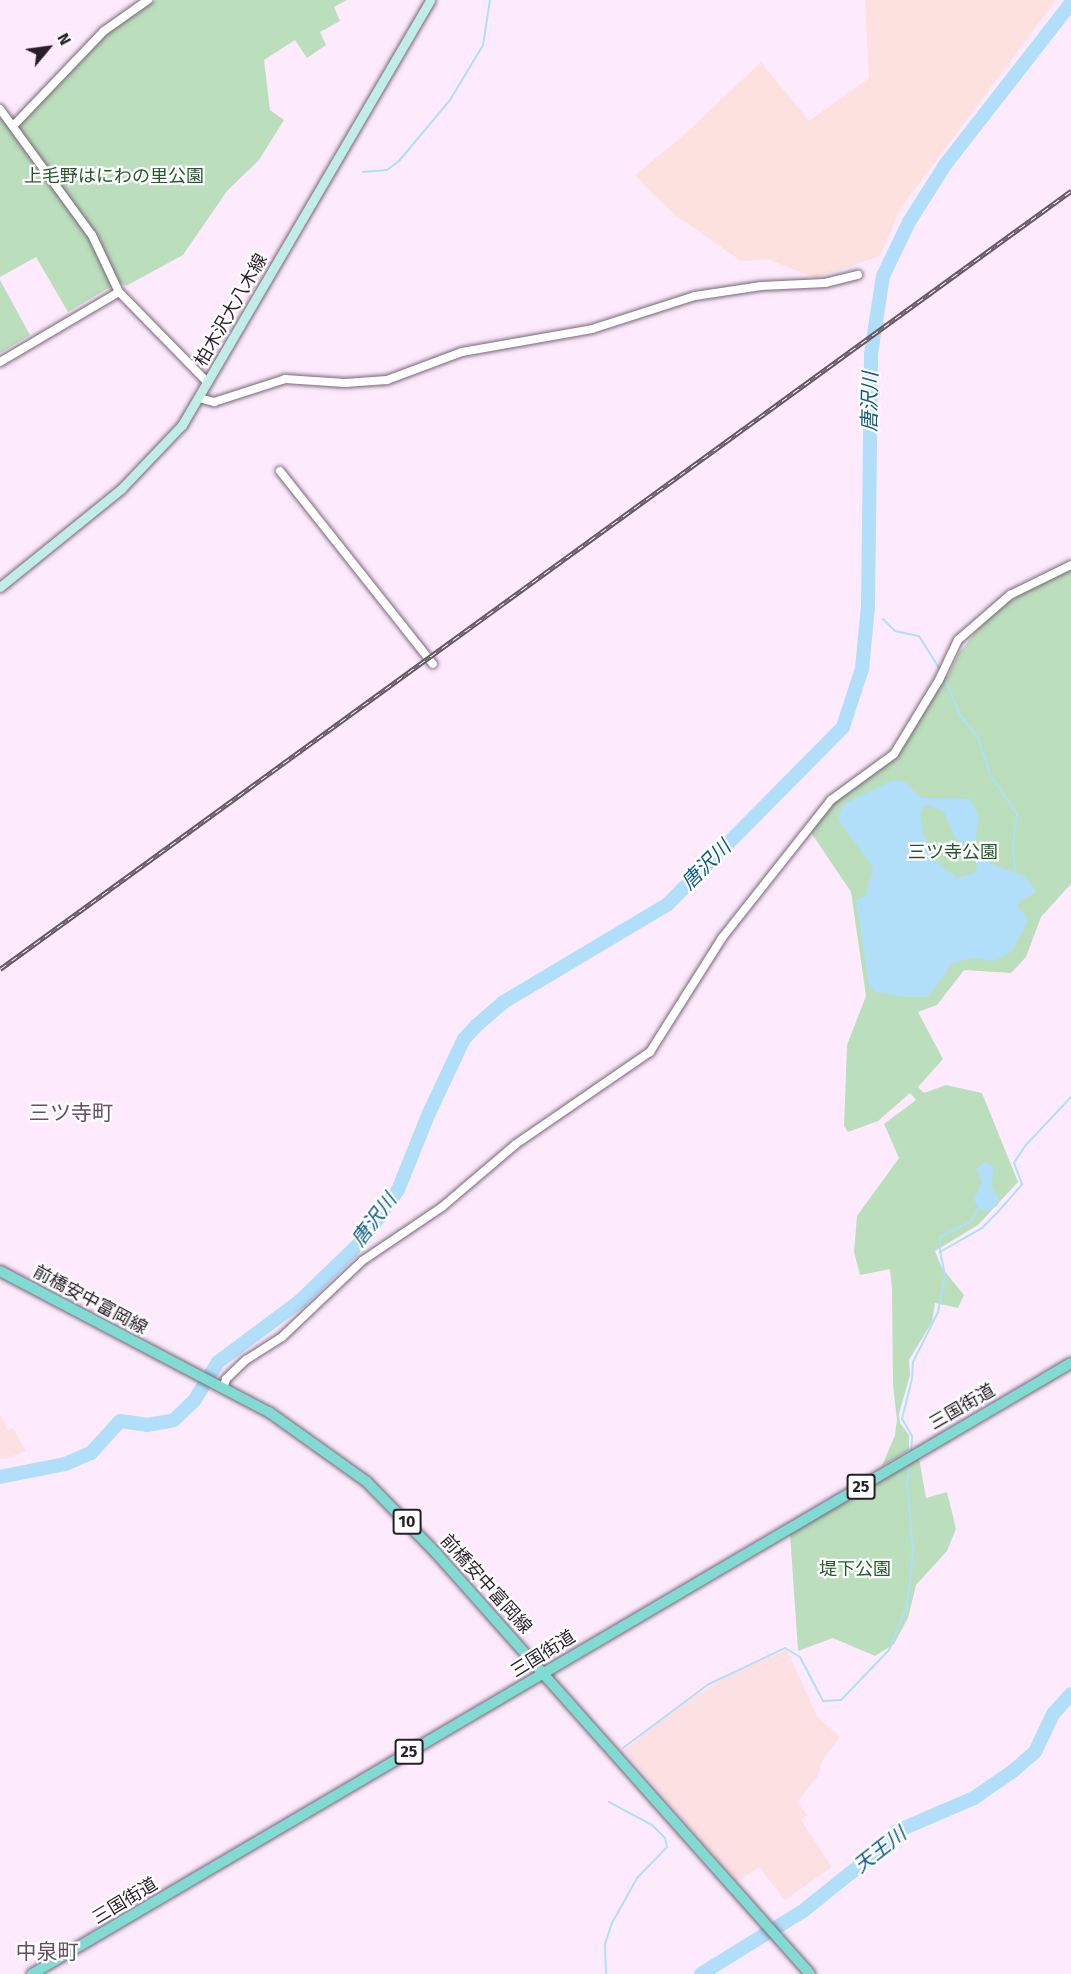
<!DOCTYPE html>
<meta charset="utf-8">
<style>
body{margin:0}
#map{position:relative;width:1071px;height:1974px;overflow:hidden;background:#fdebfd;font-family:"Fira Sans","Noto Sans JP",sans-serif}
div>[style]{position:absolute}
.industrial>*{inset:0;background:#fce1de}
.education>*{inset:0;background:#fce0e2}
.green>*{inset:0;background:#bbdebd}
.water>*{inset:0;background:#b1def9}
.stream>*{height:2px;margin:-1px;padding:0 1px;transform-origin:1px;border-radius:1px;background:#b1def9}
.river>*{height:14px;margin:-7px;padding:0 7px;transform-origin:7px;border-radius:7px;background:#b1def9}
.roads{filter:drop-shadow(0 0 2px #786578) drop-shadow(0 0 2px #786578)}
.tertiary>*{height:8px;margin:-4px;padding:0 4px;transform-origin:4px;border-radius:4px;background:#fff}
.secondary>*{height:9px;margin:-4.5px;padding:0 4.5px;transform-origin:4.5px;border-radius:4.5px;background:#c1ede9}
.primary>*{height:10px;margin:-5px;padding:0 5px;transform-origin:5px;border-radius:5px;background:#82dbd3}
.rail>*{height:4.5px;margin-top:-2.25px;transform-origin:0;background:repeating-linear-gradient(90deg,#fff 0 7px,#625762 0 14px);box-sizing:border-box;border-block:2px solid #625762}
span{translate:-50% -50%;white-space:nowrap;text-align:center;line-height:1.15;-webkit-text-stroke:4.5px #fff;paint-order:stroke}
.shield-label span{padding:2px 4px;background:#fff;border:2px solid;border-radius:4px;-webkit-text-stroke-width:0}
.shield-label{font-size:16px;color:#271f27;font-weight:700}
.park-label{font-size:18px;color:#24572c}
.street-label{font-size:18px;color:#271f27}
.water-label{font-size:20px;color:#0c5b7e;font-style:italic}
.quarter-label{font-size:21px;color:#624f62}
.north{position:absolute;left:18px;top:18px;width:60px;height:60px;-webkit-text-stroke:4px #fff;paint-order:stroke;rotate:61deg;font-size:16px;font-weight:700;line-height:24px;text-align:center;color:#271f27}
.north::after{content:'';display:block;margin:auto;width:21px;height:27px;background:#271f27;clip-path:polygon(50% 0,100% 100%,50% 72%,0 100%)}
</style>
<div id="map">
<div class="industrial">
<div style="clip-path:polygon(865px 0,1056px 0,900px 209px,880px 256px,816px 278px,767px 259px,741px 261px,675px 215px,646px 187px,635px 175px,682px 137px,761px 62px,809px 121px,869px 78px)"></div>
</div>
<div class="education">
<div style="clip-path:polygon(0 1415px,8px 1431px,13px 1428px,26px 1451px,5px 1459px,0 1459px)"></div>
<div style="clip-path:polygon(787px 1650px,817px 1716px,840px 1737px,822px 1761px,818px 1776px,797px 1802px,807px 1815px,801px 1820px,832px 1867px,785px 1900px,759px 1867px,737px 1882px,624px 1750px,679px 1706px,737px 1670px)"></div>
</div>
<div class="green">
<div style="clip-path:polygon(156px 0,347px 0,334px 7px,340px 21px,320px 32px,326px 45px,307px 58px,295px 40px,264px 60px,270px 110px,284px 120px,259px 160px,227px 191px,183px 255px,126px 286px,122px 283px,107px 289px,68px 312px,36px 257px,0 277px,0 116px,10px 126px,21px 123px,113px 28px)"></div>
<div style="clip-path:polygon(0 280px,30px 335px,0 353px)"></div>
<div style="clip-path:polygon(1071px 570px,1071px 884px,1041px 917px,1026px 957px,1011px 973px,964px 970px,937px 1005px,918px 1012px,943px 1059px,918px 1087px,924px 1093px,946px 1085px,982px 1093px,1018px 1182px,978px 1225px,935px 1251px,942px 1268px,964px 1295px,958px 1308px,935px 1303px,932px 1322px,909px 1360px,910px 1375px,899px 1414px,900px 1423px,909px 1435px,909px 1450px,882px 1466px,895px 1435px,897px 1419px,893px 1386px,892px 1289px,890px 1269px,860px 1275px,854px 1252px,857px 1216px,899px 1158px,884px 1124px,916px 1100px,910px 1093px,878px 1121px,848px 1132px,844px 1126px,847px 1045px,866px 996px,851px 892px,810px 831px,834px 800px,898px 753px,943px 679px,948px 676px,959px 653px,987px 618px,1023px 592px)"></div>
<div style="clip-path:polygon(919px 1458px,926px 1498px,947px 1492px,956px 1529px,947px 1551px,916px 1585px,908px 1618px,894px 1644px,875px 1656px,833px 1638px,798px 1651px,790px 1534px)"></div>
</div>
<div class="water">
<div style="clip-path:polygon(evenodd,893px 780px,905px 782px,921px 798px,970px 799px,979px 816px,975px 842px,979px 854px,989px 863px,1026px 877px,1037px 892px,1019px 901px,1018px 906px,1028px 920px,1013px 950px,995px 961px,970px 958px,952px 964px,928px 997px,902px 997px,876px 992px,869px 986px,856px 900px,866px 896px,873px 867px,838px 820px,842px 805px,893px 780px,926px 805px,944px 812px,954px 836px,977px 861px,976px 872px,957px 878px,937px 862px,923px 833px,920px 813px,926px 805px)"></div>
<div style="clip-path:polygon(984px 1162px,994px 1167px,991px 1185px,999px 1199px,997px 1206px,988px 1211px,980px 1210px,974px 1200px,982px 1182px,976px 1169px)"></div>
</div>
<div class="stream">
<div style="left:363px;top:172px;width:24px;rotate:-5deg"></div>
<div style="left:387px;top:170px;width:15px;rotate:-37deg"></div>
<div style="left:399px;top:161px;width:80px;rotate:-50.1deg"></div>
<div style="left:450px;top:100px;width:64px;rotate:-59deg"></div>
<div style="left:483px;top:45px;width:46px;rotate:-81.2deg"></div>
<div style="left:883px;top:619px;width:17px;rotate:45deg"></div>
<div style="left:895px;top:631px;width:25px;rotate:12deg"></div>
<div style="left:919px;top:636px;width:39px;rotate:58deg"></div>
<div style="left:943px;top:674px;width:44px;rotate:67.5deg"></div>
<div style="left:960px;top:715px;width:28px;rotate:51deg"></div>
<div style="left:978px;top:737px;width:41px;rotate:71.6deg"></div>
<div style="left:991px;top:776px;width:46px;rotate:55.6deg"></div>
<div style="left:1017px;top:814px;width:27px;rotate:98deg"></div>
<div style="left:1013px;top:841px;width:33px;rotate:87deg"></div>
<div style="left:940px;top:1252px;width:15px;rotate:-90deg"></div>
<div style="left:940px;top:1237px;width:35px;rotate:-27deg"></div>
<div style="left:971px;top:1221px;width:14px;rotate:-60deg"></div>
<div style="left:911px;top:1452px;width:16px;rotate:-86deg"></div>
<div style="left:912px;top:1436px;width:20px;rotate:-120deg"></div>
<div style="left:902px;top:1419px;width:41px;rotate:-76deg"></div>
<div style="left:912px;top:1379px;width:17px;rotate:-87deg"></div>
<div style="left:913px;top:1362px;width:56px;rotate:-63.4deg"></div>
<div style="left:938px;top:1312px;width:38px;rotate:-79deg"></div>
<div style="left:945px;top:1275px;width:24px;rotate:-102deg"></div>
<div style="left:940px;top:1252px;width:48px;rotate:-29.7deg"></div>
<div style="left:982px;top:1228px;width:23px;rotate:-45deg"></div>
<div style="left:998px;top:1212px;width:37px;rotate:-49deg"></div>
<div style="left:1022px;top:1184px;width:22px;rotate:-111deg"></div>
<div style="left:1014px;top:1163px;width:20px;rotate:-57deg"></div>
<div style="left:1025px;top:1146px;width:67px;rotate:-46.8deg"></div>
<div style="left:623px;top:1748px;width:107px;rotate:-36.7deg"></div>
<div style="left:709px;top:1684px;width:84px;rotate:-25.3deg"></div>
<div style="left:785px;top:1648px;width:17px;rotate:31deg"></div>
<div style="left:800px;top:1657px;width:50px;rotate:62.4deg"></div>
<div style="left:823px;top:1701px;width:18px;rotate:-3deg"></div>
<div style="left:841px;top:1700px;width:69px;rotate:-46.2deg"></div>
<div style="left:889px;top:1650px;width:48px;rotate:-67.8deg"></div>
<div style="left:907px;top:1606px;width:55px;rotate:-83.8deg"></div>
<div style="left:913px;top:1551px;width:67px;rotate:-95.1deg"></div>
<div style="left:907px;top:1484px;width:23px;rotate:-83deg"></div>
<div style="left:606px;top:1974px;width:30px;rotate:-92deg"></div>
<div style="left:605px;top:1944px;width:22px;rotate:-72deg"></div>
<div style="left:612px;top:1923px;width:51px;rotate:-60.9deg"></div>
<div style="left:637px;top:1878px;width:43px;rotate:-45.9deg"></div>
<div style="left:667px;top:1847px;width:9px;rotate:-103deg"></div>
<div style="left:665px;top:1838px;width:18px;rotate:-135deg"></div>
<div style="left:652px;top:1825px;width:49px;rotate:-151.9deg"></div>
</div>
<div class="river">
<div style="left:0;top:1477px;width:66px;rotate:-11.3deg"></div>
<div style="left:65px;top:1464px;width:28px;rotate:-23deg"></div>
<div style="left:91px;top:1453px;width:43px;rotate:-47.8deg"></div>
<div style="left:120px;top:1421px;width:27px;rotate:8deg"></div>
<div style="left:147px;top:1425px;width:27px;rotate:-10deg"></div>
<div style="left:174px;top:1420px;width:28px;rotate:-44deg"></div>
<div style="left:194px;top:1401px;width:46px;rotate:-58.4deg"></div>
<div style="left:218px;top:1362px;width:102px;rotate:-36.6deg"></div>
<div style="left:300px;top:1301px;width:88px;rotate:-44.1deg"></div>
<div style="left:363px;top:1240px;width:61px;rotate:-55deg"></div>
<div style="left:398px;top:1190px;width:83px;rotate:-68.1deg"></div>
<div style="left:429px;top:1113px;width:82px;rotate:-64.7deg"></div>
<div style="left:464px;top:1039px;width:18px;rotate:-47deg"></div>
<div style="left:476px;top:1026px;width:35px;rotate:-41deg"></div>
<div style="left:502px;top:1003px;width:193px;rotate:-30.8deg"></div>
<div style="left:668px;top:904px;width:249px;rotate:-45.3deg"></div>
<div style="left:843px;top:727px;width:61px;rotate:-71.9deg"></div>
<div style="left:862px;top:669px;width:62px;rotate:-84.5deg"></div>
<div style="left:868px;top:607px;width:253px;rotate:-89.3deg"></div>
<div style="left:871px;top:354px;width:79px;rotate:-81.3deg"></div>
<div style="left:883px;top:276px;width:60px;rotate:-64.3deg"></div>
<div style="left:909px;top:222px;width:67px;rotate:-57.7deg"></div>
<div style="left:945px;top:165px;width:205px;rotate:-52.1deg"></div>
<div style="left:701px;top:1974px;width:120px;rotate:-31.7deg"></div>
<div style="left:803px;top:1911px;width:104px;rotate:-38.7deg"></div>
<div style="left:884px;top:1846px;width:18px;rotate:-52deg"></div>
<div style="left:895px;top:1832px;width:86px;rotate:-23.3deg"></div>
<div style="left:974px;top:1798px;width:47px;rotate:-34.7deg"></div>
<div style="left:1013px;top:1771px;width:29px;rotate:-41deg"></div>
<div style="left:1035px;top:1752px;width:42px;rotate:-64.7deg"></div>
<div style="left:1053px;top:1714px;width:27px;rotate:-48deg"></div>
</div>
<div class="roads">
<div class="tertiary">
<div style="left:0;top:109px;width:156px;rotate:53.9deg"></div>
<div style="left:92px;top:235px;width:63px;rotate:64.7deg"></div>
<div style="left:119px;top:292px;width:127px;rotate:45.6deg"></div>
<div style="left:15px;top:124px;width:129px;rotate:-46.3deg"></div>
<div style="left:104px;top:31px;width:54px;rotate:-35.2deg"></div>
<div style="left:0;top:362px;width:138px;rotate:-30.5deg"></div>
<div style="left:199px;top:398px;width:16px;rotate:15deg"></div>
<div style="left:214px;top:402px;width:75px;rotate:-17.9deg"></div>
<div style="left:285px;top:379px;width:60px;rotate:3.8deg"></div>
<div style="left:345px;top:383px;width:42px;rotate:-4.1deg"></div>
<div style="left:387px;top:380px;width:80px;rotate:-20.5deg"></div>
<div style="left:462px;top:352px;width:132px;rotate:-10deg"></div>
<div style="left:592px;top:329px;width:108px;rotate:-17.8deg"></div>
<div style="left:695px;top:296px;width:67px;rotate:-8.6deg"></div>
<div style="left:761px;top:286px;width:64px;rotate:-2.7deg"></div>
<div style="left:825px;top:283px;width:34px;rotate:-14deg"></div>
<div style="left:280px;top:471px;width:246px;rotate:51.6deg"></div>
<div style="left:223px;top:1389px;width:10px;rotate:-73deg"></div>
<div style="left:226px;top:1379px;width:28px;rotate:-44deg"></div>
<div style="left:246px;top:1360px;width:43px;rotate:-32.6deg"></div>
<div style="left:282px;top:1337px;width:110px;rotate:-43.5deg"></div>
<div style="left:362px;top:1261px;width:97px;rotate:-34deg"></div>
<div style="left:442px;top:1207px;width:97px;rotate:-40.4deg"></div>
<div style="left:516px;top:1144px;width:163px;rotate:-34.5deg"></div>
<div style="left:650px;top:1052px;width:135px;rotate:-57.7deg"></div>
<div style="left:722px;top:938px;width:176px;rotate:-51.7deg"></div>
<div style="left:831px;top:800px;width:78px;rotate:-36.1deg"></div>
<div style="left:894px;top:754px;width:87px;rotate:-58.7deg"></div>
<div style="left:939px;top:680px;width:44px;rotate:-64.6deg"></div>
<div style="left:958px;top:640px;width:69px;rotate:-40.9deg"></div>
<div style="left:1010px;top:595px;width:68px;rotate:-26.2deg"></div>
</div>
<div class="secondary">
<div style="left:0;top:587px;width:156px;rotate:-39deg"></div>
<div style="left:121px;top:489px;width:88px;rotate:-46.4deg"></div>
<div style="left:182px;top:425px;width:492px;rotate:-59.7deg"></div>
</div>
<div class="primary">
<div style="left:0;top:1271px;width:304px;rotate:27.7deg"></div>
<div style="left:269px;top:1412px;width:120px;rotate:35.5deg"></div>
<div style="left:367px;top:1482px;width:99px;rotate:45.8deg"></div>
<div style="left:436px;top:1553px;width:563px;rotate:48.38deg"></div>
<div style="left:32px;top:1974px;width:1205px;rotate:-30.46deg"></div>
</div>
</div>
<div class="rail">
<div style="left:0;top:969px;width:1324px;rotate:-36deg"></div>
</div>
<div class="shield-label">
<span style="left:861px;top:1487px">25</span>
<span style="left:407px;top:1522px">10</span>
<span style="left:409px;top:1752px">25</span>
</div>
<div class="park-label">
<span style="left:114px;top:176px">上毛野はにわの里公園</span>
<span style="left:953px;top:852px">三ツ寺公園</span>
<span style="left:855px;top:1569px">堤下公園</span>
</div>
<div class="street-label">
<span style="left:231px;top:310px;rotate:-60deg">柏木沢大八木線</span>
<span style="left:90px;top:1300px;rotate:28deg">前橋安中富岡線</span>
<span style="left:962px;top:1407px;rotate:-30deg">三国街道</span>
<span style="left:486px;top:1584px;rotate:48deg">前橋安中富岡線</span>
<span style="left:543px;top:1654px;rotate:-32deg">三国街道</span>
<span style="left:125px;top:1901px;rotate:-31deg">三国街道</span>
</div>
<div class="water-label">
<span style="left:870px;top:402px;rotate:-89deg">唐沢川</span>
<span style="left:706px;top:865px;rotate:-45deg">唐沢川</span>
<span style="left:374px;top:1220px;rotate:-53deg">唐沢川</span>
<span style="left:880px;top:1850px;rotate:-38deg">天王川</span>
</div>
<div class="quarter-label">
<span style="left:71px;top:1113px">三ツ寺町</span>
<span style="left:47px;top:1952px">中泉町</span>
</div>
<div class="north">N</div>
</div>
